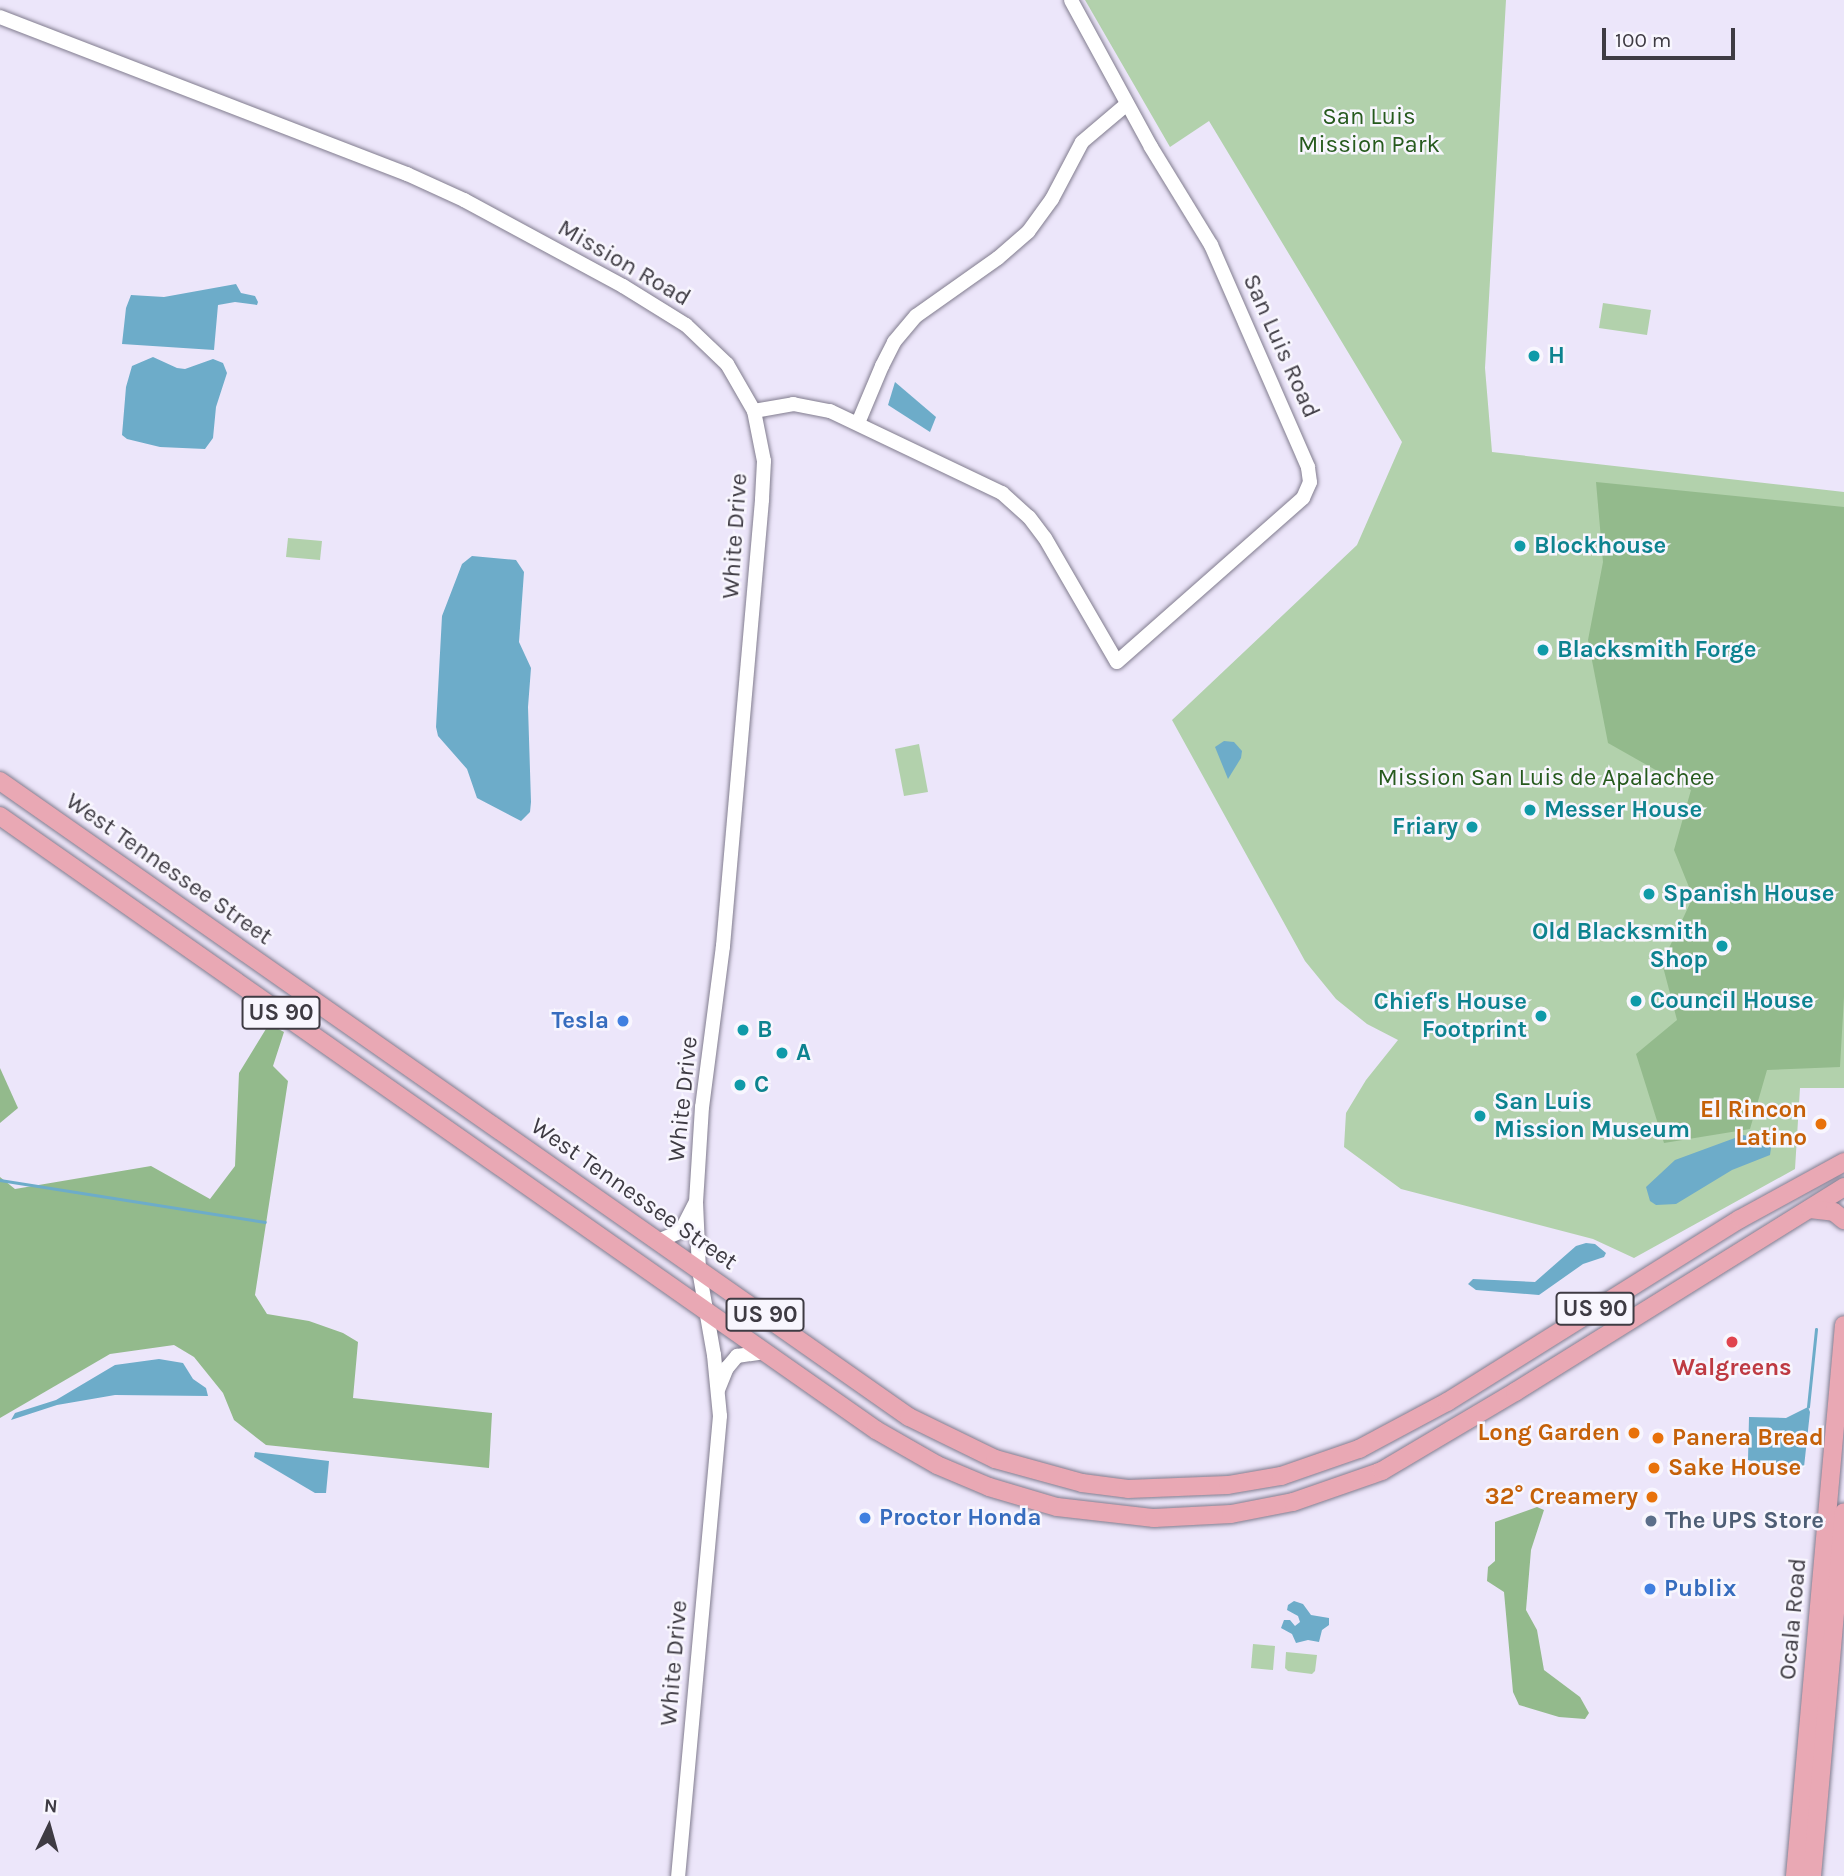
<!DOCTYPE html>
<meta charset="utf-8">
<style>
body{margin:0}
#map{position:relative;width:1844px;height:1876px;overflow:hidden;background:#ece6fa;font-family:Karla,sans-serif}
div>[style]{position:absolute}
.green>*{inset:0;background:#b2d1ac}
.forest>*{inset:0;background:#93ba8c}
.water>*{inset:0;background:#6dacc9}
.stream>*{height:2.5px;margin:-1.25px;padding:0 1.25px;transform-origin:1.25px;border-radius:1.25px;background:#6dacc9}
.roads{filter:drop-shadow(0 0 2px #817c8e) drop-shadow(0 0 2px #817c8e)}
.minor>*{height:14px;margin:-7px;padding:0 7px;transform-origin:7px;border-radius:7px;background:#fff}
.major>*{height:18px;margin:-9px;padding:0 9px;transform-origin:9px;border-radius:9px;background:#e9a8b4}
.dots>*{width:19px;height:19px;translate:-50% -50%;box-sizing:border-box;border:4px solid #f8f6fe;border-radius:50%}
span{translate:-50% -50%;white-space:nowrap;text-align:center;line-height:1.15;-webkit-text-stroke:5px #f8f6fe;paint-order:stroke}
.shield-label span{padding:2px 5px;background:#f8f6fe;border:2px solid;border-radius:5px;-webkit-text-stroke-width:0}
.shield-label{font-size:23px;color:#3e3b43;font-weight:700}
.park-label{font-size:24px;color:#265a1d}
.street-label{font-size:24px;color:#3e3b43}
.culture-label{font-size:24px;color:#0d838f;font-weight:700}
.left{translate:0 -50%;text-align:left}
.right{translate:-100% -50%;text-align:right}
.shop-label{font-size:24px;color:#366cbe;font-weight:700}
.food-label{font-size:24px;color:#c56008;font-weight:700}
.health-label{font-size:24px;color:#be3a42;font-weight:700}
.service-label{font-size:24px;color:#4e5e75;font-weight:700}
.north{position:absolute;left:14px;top:1792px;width:70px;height:70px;-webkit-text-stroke:5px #f8f6fe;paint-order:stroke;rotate:5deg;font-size:19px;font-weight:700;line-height:28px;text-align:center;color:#3e3b43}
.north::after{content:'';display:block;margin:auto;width:24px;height:32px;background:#3e3b43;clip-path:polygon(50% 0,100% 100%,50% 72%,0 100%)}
.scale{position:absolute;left:1602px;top:28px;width:133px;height:32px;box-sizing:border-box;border:4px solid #3e3b43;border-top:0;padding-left:9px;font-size:21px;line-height:24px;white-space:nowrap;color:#3e3b43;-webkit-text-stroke:5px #f8f6fe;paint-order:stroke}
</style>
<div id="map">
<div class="green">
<div style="clip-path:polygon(1085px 0,1506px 0,1485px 368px,1492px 452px,1844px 492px,1844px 1088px,1800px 1088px,1795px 1169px,1634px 1258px,1593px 1239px,1401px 1189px,1344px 1147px,1346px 1113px,1366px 1080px,1398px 1040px,1367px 1024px,1336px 999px,1305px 961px,1172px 720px,1357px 545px,1402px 442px,1209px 121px,1170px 147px)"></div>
<div style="clip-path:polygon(1603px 303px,1651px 310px,1647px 335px,1599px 328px)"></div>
<div style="clip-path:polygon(288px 538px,322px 541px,320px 560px,286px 557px)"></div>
<div style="clip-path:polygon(919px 744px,928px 792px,904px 796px,895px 749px)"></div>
<div style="clip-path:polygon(1253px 1644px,1275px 1646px,1273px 1670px,1251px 1668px)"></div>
<div style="clip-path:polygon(1286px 1652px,1317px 1655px,1315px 1671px,1312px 1674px,1288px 1671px,1285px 1668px)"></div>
</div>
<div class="forest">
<div style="clip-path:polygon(1596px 482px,1844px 507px,1844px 997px,1840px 1067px,1767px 1070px,1750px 1129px,1664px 1143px,1636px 1054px,1677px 1020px,1662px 963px,1693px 897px,1674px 850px,1691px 790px,1608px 743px,1588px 640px,1603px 562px)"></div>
<div style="clip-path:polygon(269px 1024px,284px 1032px,273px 1066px,288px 1081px,255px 1295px,267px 1314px,309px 1321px,343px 1333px,358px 1342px,353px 1398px,492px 1413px,489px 1468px,266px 1445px,234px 1420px,223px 1393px,194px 1357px,174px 1345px,110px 1354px,0 1418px,0 1177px,15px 1189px,151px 1166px,210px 1199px,235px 1166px,239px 1073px)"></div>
<div style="clip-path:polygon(0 1068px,18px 1108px,0 1123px)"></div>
<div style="clip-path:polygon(1537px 1507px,1544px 1510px,1531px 1550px,1526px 1610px,1537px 1630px,1544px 1670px,1580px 1697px,1589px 1713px,1585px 1719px,1559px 1717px,1519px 1705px,1513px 1692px,1504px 1592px,1487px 1581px,1488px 1567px,1495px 1561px,1495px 1522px)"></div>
</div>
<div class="water">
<div style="clip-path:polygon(236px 284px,241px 293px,255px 296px,258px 302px,257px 305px,235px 302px,218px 305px,214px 350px,122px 344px,126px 308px,131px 295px,164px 297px)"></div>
<div style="clip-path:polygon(153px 357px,177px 368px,185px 369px,213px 359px,223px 363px,227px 373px,216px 407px,213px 438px,205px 449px,160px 447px,127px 439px,122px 435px,126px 387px,132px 366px)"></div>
<div style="clip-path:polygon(895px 382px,936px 417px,930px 432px,888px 405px)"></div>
<div style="clip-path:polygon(472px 556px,516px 560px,524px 572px,519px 642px,531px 668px,528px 707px,531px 802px,530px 812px,521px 821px,477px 798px,467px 769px,438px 736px,436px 727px,442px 616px,462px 564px)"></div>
<div style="clip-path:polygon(1224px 741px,1234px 742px,1242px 751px,1241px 758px,1228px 779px,1215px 747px)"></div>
<div style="clip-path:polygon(1743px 1135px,1772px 1141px,1770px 1155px,1732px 1170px,1676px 1204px,1656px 1205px,1650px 1201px,1646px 1187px,1675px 1160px)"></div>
<div style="clip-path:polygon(1586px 1243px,1595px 1244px,1606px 1253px,1604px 1257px,1583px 1264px,1539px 1295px,1476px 1290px,1468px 1284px,1473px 1279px,1535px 1282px,1576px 1246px)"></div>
<div style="clip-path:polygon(159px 1359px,183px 1363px,193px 1379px,206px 1388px,208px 1396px,115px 1395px,57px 1405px,11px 1420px,15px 1413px,56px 1400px,115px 1365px)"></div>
<div style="clip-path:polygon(1808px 1407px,1810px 1412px,1804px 1467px,1785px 1469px,1748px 1460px,1749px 1417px,1786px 1418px)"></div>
<div style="clip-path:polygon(255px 1452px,329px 1461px,326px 1493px,315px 1493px,254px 1457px)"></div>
<div style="clip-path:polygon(1294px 1601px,1303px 1604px,1311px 1615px,1329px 1618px,1329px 1625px,1322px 1630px,1319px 1642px,1308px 1640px,1296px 1643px,1292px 1634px,1281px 1628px,1284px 1620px,1290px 1620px,1295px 1626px,1300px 1622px,1298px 1616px,1287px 1610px,1288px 1605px)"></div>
</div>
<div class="stream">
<div style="left:0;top:1180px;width:268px;rotate:9deg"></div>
<div style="left:1808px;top:1407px;width:78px;rotate:-84.1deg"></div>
</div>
<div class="roads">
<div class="minor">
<div style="left:0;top:17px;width:436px;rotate:21.1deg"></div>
<div style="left:407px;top:174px;width:63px;rotate:24.5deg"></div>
<div style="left:464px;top:200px;width:181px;rotate:28.4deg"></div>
<div style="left:623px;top:286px;width:74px;rotate:31.8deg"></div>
<div style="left:686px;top:325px;width:57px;rotate:43.6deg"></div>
<div style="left:727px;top:364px;width:54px;rotate:60.1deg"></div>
<div style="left:754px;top:411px;width:51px;rotate:78.7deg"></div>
<div style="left:764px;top:461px;width:39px;rotate:93deg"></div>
<div style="left:762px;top:500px;width:448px;rotate:95deg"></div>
<div style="left:723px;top:946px;width:162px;rotate:97.4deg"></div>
<div style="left:702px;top:1107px;width:95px;rotate:93.6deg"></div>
<div style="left:696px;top:1202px;width:68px;rotate:87.5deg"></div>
<div style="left:699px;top:1270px;width:86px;rotate:80deg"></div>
<div style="left:714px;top:1355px;width:61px;rotate:84.4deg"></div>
<div style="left:720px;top:1416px;width:462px;rotate:95.2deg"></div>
<div style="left:754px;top:411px;width:40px;rotate:-10deg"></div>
<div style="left:793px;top:404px;width:38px;rotate:11deg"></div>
<div style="left:830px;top:411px;width:191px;rotate:25.5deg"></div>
<div style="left:1002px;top:493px;width:36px;rotate:42deg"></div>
<div style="left:1029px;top:517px;width:26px;rotate:53deg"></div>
<div style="left:1045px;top:538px;width:143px;rotate:59.9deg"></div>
<div style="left:1117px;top:662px;width:248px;rotate:-41.4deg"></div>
<div style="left:1303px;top:498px;width:17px;rotate:-66deg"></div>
<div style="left:1310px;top:482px;width:15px;rotate:-98deg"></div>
<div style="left:1308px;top:467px;width:242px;rotate:-113.6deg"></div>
<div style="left:1211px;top:245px;width:115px;rotate:-121.5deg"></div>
<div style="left:1151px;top:147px;width:167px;rotate:-118.6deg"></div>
<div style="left:858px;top:423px;width:62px;rotate:-67.2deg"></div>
<div style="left:882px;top:366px;width:27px;rotate:-63deg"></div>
<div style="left:894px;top:342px;width:34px;rotate:-50deg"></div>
<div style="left:916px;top:316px;width:100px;rotate:-35.3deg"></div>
<div style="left:998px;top:258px;width:40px;rotate:-41deg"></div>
<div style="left:1028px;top:232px;width:41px;rotate:-54deg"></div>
<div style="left:1052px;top:199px;width:64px;rotate:-62.2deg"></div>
<div style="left:1082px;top:142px;width:59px;rotate:-40.2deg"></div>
<div style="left:658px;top:1241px;width:25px;rotate:-23deg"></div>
<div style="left:681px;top:1231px;width:31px;rotate:-63deg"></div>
<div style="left:718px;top:1390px;width:24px;rotate:-68deg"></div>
<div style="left:727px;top:1368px;width:16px;rotate:-50deg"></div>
<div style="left:737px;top:1356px;width:28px;rotate:-8deg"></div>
</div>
<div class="major">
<div style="left:0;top:781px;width:1109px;rotate:34.98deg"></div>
<div style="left:909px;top:1417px;width:96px;rotate:26deg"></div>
<div style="left:995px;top:1459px;width:90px;rotate:15.4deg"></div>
<div style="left:1082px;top:1483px;width:46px;rotate:7.4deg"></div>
<div style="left:1128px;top:1489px;width:100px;rotate:-2.3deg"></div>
<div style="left:1228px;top:1485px;width:54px;rotate:-9.6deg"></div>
<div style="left:1281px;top:1476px;width:83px;rotate:-19.1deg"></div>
<div style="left:1359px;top:1449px;width:100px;rotate:-28.1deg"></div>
<div style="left:1447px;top:1402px;width:345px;rotate:-32deg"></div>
<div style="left:1740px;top:1219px;width:119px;rotate:-28.7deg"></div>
<div style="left:0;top:816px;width:1070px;rotate:35.03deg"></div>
<div style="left:876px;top:1430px;width:70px;rotate:29.8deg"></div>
<div style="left:937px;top:1465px;width:56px;rotate:22.9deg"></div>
<div style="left:989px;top:1487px;width:71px;rotate:16.4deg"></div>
<div style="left:1057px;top:1507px;width:98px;rotate:6.5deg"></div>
<div style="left:1154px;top:1518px;width:77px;rotate:-3deg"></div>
<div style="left:1231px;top:1514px;width:63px;rotate:-11deg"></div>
<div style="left:1293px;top:1502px;width:94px;rotate:-19.2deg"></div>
<div style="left:1382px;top:1471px;width:155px;rotate:-30.7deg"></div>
<div style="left:1515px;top:1392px;width:388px;rotate:-31.9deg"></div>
<div style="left:1810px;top:1209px;width:24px;rotate:7deg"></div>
<div style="left:1834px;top:1212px;width:13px;rotate:39deg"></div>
<div style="left:1795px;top:1876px;width:553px;rotate:-84.92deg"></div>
<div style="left:1812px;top:1876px;width:365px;rotate:-85deg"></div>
</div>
</div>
<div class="dots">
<div style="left:1534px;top:356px;background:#0f9aa8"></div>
<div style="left:1520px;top:546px;background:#0f9aa8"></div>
<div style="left:1543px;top:650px;background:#0f9aa8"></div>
<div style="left:1530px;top:810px;background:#0f9aa8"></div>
<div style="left:1472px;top:827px;background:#0f9aa8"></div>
<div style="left:1649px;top:894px;background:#0f9aa8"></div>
<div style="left:1722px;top:946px;background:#0f9aa8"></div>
<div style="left:1636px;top:1001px;background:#0f9aa8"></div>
<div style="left:1541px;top:1016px;background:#0f9aa8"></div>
<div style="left:623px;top:1021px;background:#3f7fe0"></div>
<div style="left:743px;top:1030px;background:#0f9aa8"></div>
<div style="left:782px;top:1053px;background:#0f9aa8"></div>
<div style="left:740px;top:1085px;background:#0f9aa8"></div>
<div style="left:1480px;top:1116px;background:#0f9aa8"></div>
<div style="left:1821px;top:1124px;background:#e8710a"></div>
<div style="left:1732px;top:1342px;background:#e0444e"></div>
<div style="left:1634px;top:1433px;background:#e8710a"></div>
<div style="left:1658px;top:1438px;background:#e8710a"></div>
<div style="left:1654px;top:1468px;background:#e8710a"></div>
<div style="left:1652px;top:1497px;background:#e8710a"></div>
<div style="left:865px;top:1518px;background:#3f7fe0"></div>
<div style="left:1651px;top:1521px;background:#5c6f8a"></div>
<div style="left:1650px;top:1589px;background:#3f7fe0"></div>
</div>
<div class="shield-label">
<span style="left:281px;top:1013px">US 90</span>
<span style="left:1595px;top:1309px">US 90</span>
<span style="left:765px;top:1315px">US 90</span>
</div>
<div class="park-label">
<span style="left:1369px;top:131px">San Luis<br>Mission Park</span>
<span style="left:1546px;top:778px">Mission San Luis de Apalachee</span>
</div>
<div class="street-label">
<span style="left:624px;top:263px;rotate:30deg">Mission Road</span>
<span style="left:1281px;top:346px;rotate:66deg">San Luis Road</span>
<span style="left:735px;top:536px;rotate:-86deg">White Drive</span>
<span style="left:169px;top:869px;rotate:35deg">West Tennessee Street</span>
<span style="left:683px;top:1099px;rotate:-84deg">White Drive</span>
<span style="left:634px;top:1194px;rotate:35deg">West Tennessee Street</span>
<span style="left:1793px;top:1619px;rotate:-85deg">Ocala Road</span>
<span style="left:674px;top:1663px;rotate:-85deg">White Drive</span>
</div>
<div class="culture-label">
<span class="left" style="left:1548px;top:356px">H</span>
<span class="left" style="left:1534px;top:546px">Blockhouse</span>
<span class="left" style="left:1557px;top:650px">Blacksmith Forge</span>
<span class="left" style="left:1544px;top:810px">Messer House</span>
<span class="right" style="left:1458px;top:827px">Friary</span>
<span class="left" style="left:1663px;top:894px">Spanish House</span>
<span class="right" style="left:1708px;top:946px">Old Blacksmith<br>Shop</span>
<span class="left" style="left:1650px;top:1001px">Council House</span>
<span class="right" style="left:1527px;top:1016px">Chief's House<br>Footprint</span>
<span class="left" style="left:757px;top:1030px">B</span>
<span class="left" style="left:796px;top:1053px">A</span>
<span class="left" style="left:754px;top:1085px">C</span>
<span class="left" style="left:1494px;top:1116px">San Luis<br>Mission Museum</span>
</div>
<div class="shop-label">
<span class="right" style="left:609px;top:1021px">Tesla</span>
<span class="left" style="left:879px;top:1518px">Proctor Honda</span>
<span class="left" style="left:1664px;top:1589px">Publix</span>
</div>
<div class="food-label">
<span class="right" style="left:1807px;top:1124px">El Rincon<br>Latino</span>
<span class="right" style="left:1620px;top:1433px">Long Garden</span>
<span class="left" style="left:1672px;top:1438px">Panera Bread</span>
<span class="left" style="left:1668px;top:1468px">Sake House</span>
<span class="right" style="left:1638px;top:1497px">32° Creamery</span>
</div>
<div class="health-label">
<span style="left:1732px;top:1368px">Walgreens</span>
</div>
<div class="service-label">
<span class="left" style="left:1665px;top:1521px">The UPS Store</span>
</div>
<div class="north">N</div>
<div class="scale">100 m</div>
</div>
